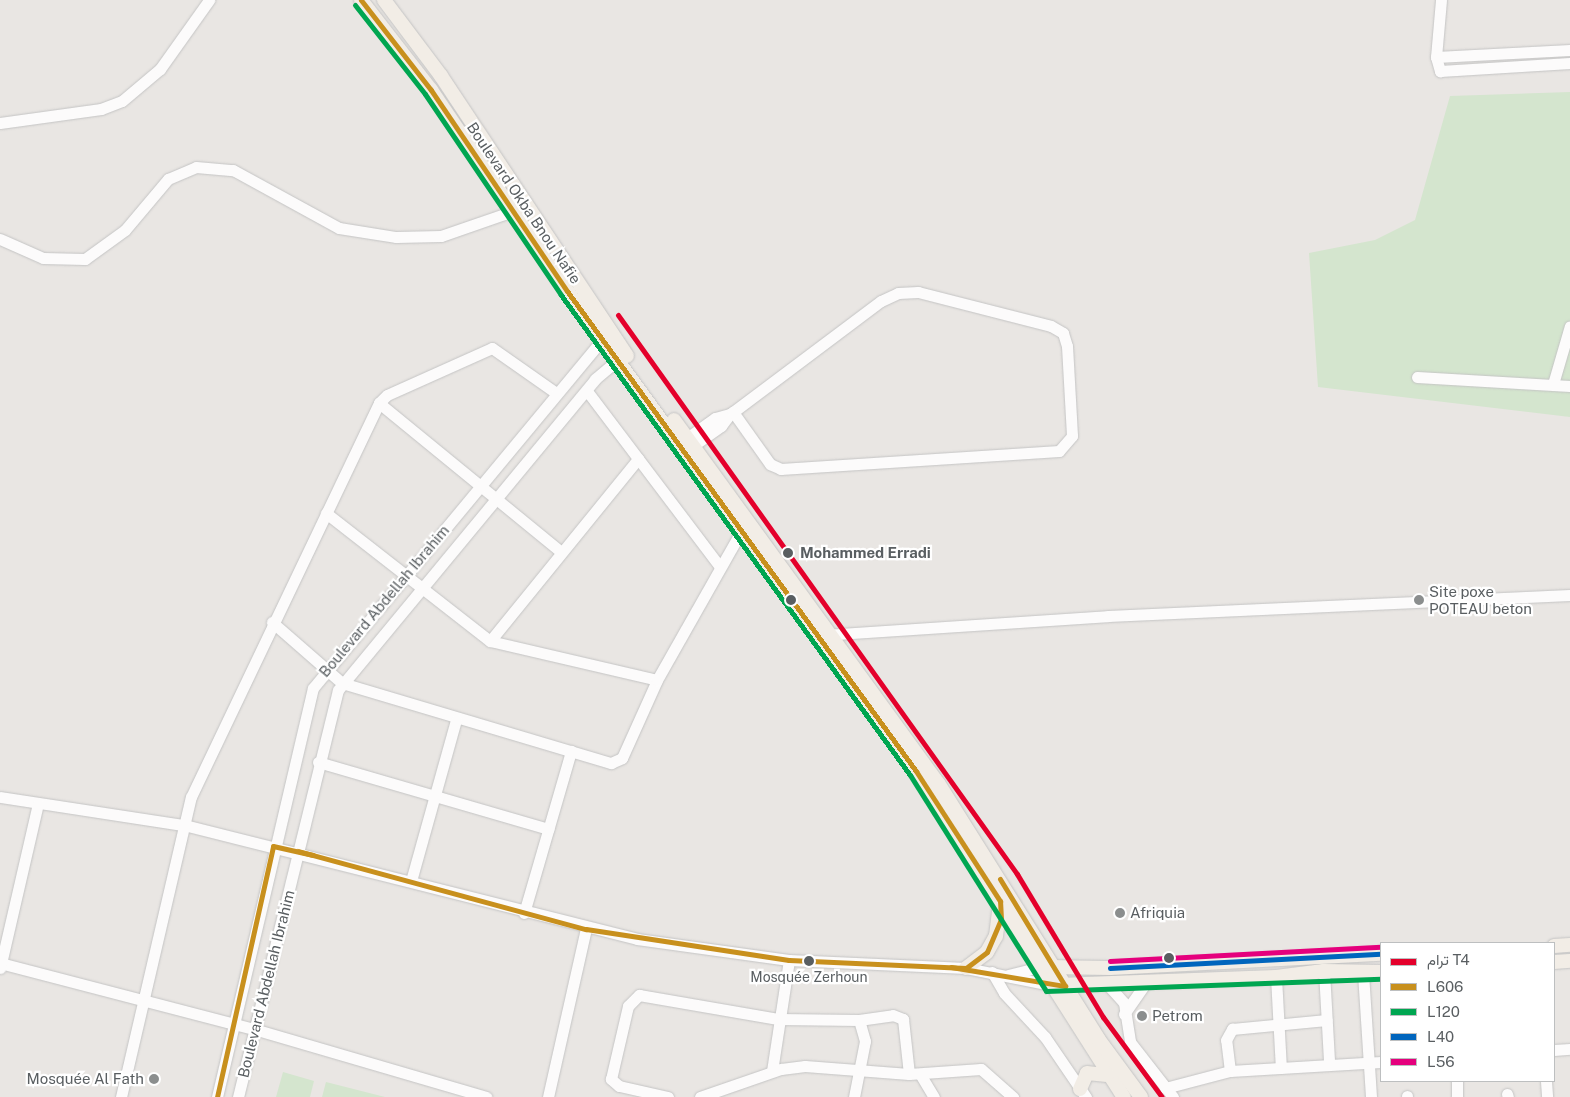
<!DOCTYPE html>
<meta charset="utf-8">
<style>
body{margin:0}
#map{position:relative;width:1570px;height:1097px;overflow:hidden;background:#e9e6e3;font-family:"Public Sans",Vazirmatn,sans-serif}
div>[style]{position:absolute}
.green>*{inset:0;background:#d4e5ce}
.roads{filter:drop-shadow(0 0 1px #c4c4c4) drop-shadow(0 0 1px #c4c4c4)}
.minor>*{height:11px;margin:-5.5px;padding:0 5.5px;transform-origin:5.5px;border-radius:5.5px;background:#fcfbfb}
.major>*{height:14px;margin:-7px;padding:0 7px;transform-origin:7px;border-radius:7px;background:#f2ede6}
.bus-1>*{height:5px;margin:-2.5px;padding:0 2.5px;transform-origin:2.5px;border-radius:2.5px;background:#c8901d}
.bus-2>*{height:5px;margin:-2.5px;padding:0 2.5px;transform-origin:2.5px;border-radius:2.5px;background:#00a651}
.bus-3>*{height:5px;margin:-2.5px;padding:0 2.5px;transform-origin:2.5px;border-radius:2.5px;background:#0065bd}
.bus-4>*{height:5px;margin:-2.5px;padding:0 2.5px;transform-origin:2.5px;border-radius:2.5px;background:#e5007d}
.tram-1>*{height:5px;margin:-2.5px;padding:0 2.5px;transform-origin:2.5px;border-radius:2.5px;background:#e4002b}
.dots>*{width:14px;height:14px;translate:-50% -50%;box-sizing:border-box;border:2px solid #fff;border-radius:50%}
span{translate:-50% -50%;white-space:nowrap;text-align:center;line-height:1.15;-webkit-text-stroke:4.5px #fff;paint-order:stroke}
.bus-label{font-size:14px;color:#595e61}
.street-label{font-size:15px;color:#595e61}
.stop-label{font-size:15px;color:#595e61;font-weight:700}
.left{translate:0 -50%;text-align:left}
.poi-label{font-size:15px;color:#595e61}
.right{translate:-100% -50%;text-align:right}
.legend{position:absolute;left:1380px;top:942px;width:175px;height:140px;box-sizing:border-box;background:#fff;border:1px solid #bdbfc0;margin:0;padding:6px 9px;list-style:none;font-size:15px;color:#595e61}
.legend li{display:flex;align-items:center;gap:10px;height:25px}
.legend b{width:25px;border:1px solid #bdbfc0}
</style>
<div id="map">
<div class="green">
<div style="clip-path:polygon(1570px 92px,1570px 417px,1318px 387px,1309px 253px,1375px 240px,1415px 220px,1450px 96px)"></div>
<div style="clip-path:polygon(283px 1072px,314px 1081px,310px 1097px,276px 1097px)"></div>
<div style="clip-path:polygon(326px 1082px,385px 1097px,322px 1097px)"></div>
</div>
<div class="roads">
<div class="minor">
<div style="left:1441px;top:0;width:57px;rotate:95deg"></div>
<div style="left:1436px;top:57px;width:15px;rotate:74deg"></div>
<div style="left:1440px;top:71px;width:130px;rotate:-3.5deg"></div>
<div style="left:1436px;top:57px;width:134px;rotate:-3deg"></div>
<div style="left:0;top:123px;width:102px;rotate:-7.9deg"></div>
<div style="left:101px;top:109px;width:22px;rotate:-21deg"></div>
<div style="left:122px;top:101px;width:50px;rotate:-40.1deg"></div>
<div style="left:160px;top:69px;width:85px;rotate:-54.6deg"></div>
<div style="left:0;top:239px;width:47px;rotate:23.8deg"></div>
<div style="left:43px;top:258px;width:42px;rotate:1.4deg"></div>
<div style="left:85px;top:259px;width:49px;rotate:-35.9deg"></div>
<div style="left:125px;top:230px;width:67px;rotate:-49.9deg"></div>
<div style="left:168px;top:179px;width:30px;rotate:-23deg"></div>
<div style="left:196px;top:167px;width:37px;rotate:5deg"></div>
<div style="left:233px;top:170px;width:121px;rotate:28.7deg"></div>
<div style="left:339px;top:228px;width:58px;rotate:9deg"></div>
<div style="left:396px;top:237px;width:45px;rotate:-1.3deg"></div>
<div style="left:441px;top:236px;width:76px;rotate:-19.1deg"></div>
<div style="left:1417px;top:377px;width:153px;rotate:3.4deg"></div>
<div style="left:1553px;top:384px;width:60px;rotate:-73.7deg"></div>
<div style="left:587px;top:391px;width:221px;rotate:52.9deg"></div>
<div style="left:379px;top:403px;width:235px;rotate:39.3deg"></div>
<div style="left:680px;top:443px;width:43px;rotate:-35.5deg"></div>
<div style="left:715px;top:418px;width:16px;rotate:-15deg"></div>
<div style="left:687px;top:450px;width:42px;rotate:-35.2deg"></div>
<div style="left:721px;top:426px;width:15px;rotate:-53deg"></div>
<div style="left:730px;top:414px;width:4px;rotate:-34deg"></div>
<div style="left:733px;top:412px;width:185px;rotate:-36.9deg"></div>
<div style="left:881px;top:301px;width:19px;rotate:-25deg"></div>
<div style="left:898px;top:293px;width:20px;rotate:-3deg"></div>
<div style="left:918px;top:292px;width:137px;rotate:14.3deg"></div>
<div style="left:1051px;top:326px;width:14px;rotate:30deg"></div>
<div style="left:1063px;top:333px;width:14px;rotate:73deg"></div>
<div style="left:1067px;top:346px;width:90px;rotate:86.8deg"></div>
<div style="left:1072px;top:436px;width:20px;rotate:131deg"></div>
<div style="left:1059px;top:451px;width:279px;rotate:176.3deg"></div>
<div style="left:781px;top:469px;width:12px;rotate:-156deg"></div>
<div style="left:770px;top:464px;width:64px;rotate:-125.4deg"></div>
<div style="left:326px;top:513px;width:208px;rotate:38deg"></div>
<div style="left:490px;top:641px;width:171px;rotate:13.1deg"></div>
<div style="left:272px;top:622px;width:93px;rotate:41.1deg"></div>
<div style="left:342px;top:683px;width:281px;rotate:16.6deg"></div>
<div style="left:611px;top:763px;width:12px;rotate:-24deg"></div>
<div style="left:622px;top:758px;width:85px;rotate:-65.8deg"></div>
<div style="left:657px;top:680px;width:172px;rotate:-60.5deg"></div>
<div style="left:823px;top:635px;width:286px;rotate:-3.8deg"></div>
<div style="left:1108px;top:616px;width:462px;rotate:-2.6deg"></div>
<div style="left:490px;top:641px;width:235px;rotate:-50.9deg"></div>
<div style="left:318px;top:762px;width:240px;rotate:16.2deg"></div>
<div style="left:0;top:797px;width:186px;rotate:8.7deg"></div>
<div style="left:184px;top:825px;width:467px;rotate:14.1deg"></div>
<div style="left:637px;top:939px;width:153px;rotate:7.9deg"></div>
<div style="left:789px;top:960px;width:177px;rotate:2.6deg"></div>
<div style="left:966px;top:968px;width:87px;rotate:11.3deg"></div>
<div style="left:411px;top:881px;width:167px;rotate:-74.4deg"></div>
<div style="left:524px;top:913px;width:169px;rotate:-73.8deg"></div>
<div style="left:0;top:963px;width:262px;rotate:14.6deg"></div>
<div style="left:254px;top:1029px;width:242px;rotate:16.3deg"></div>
<div style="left:0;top:968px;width:169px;rotate:-77deg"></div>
<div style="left:1324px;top:971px;width:90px;rotate:86.8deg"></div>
<div style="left:992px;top:972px;width:24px;rotate:60deg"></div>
<div style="left:1004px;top:993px;width:60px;rotate:47deg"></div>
<div style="left:1045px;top:1037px;width:73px;rotate:55.7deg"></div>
<div style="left:1363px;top:973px;width:124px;rotate:86.3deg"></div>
<div style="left:1008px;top:975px;width:33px;rotate:-14deg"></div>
<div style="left:1276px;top:977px;width:91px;rotate:86.9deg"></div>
<div style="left:1108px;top:985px;width:24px;rotate:48deg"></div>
<div style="left:1124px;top:1003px;width:39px;rotate:81deg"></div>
<div style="left:1130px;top:1042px;width:70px;rotate:52deg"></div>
<div style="left:1124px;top:1014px;width:37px;rotate:-55deg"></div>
<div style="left:859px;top:1020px;width:34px;rotate:-8deg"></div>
<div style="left:893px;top:1015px;width:11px;rotate:22deg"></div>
<div style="left:903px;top:1019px;width:55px;rotate:83.8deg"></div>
<div style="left:1554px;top:1050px;width:16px;rotate:-4deg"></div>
<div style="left:772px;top:1071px;width:112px;rotate:-81.3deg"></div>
<div style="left:1230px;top:1071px;width:31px;rotate:-97deg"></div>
<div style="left:1226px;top:1040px;width:13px;rotate:-61deg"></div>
<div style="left:1232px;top:1029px;width:95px;rotate:-5.4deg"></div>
<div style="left:920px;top:1074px;width:27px;rotate:59deg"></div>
<div style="left:1457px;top:1081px;width:16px;rotate:90deg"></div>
<div style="left:1546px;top:1081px;width:16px;rotate:86deg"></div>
<div style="left:1165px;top:1088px;width:67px;rotate:-14.7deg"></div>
<div style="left:1230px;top:1071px;width:151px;rotate:-3.4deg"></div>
<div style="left:1507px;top:1094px;width:3px;rotate:72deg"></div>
<div style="left:1407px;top:1096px;width:1px;rotate:90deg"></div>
<div style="left:121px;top:1097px;width:308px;rotate:-76.9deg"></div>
<div style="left:191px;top:797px;width:437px;rotate:-64.5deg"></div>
<div style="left:379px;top:403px;width:11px;rotate:-45deg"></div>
<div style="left:387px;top:395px;width:115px;rotate:-24.1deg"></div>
<div style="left:492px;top:348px;width:78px;rotate:35.1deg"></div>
<div style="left:217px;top:1097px;width:420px;rotate:-76.8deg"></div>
<div style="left:313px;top:688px;width:460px;rotate:-50.3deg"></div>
<div style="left:238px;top:1097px;width:419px;rotate:-76.2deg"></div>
<div style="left:338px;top:690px;width:403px;rotate:-50.4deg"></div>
<div style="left:595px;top:379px;width:38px;rotate:-40deg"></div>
<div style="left:548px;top:1097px;width:172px;rotate:-77.3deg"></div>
<div style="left:668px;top:1097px;width:50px;rotate:-167.3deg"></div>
<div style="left:619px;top:1086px;width:11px;rotate:-139deg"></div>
<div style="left:611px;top:1079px;width:75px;rotate:-76.9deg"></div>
<div style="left:628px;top:1006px;width:16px;rotate:-45deg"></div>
<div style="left:639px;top:995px;width:141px;rotate:9.8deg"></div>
<div style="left:778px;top:1019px;width:81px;rotate:0.7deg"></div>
<div style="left:859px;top:1020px;width:22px;rotate:74deg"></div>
<div style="left:865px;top:1041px;width:57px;rotate:101.1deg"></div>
<div style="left:700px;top:1097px;width:86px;rotate:-19.1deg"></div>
<div style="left:781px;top:1069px;width:24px;rotate:-7deg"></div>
<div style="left:805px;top:1066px;width:104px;rotate:4.4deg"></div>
<div style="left:909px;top:1074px;width:72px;rotate:-4deg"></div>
<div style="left:981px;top:1069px;width:43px;rotate:41.2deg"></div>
</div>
<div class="major">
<div style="left:361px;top:0;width:114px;rotate:52.1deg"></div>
<div style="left:431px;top:90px;width:243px;rotate:55.9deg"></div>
<div style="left:567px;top:291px;width:593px;rotate:53.98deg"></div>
<div style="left:916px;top:771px;width:387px;rotate:57.5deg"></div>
<div style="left:384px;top:0;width:95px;rotate:53.1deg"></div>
<div style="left:441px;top:76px;width:336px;rotate:56.4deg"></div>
<div style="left:674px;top:420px;width:449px;rotate:54deg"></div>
<div style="left:938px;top:783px;width:303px;rotate:57.9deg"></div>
<div style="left:1099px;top:1040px;width:71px;rotate:53.6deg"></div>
<div style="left:1554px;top:946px;width:16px;rotate:-4deg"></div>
<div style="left:1554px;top:962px;width:16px;rotate:-4deg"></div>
<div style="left:1047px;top:967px;width:63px;rotate:0.9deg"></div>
<div style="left:1110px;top:968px;width:271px;rotate:-3deg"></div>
<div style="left:966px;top:968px;width:26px;rotate:-37deg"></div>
<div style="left:987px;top:952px;width:18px;rotate:-61deg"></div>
<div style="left:996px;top:936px;width:35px;rotate:-83deg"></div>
<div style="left:1058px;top:985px;width:218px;rotate:-2.1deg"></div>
<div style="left:1276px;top:977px;width:48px;rotate:-7.1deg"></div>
<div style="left:1324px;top:971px;width:57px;rotate:1deg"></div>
<div style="left:1080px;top:1089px;width:17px;rotate:-66deg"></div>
<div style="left:1087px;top:1073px;width:20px;rotate:6deg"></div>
</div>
</div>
<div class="bus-1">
<div style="left:298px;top:851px;width:298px;rotate:15.2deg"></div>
<div style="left:586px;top:929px;width:205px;rotate:8.7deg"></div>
<div style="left:789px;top:960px;width:177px;rotate:2.6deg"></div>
<div style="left:966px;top:968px;width:26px;rotate:-37deg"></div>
<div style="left:987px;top:952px;width:36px;rotate:-67deg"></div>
<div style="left:1001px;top:919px;width:18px;rotate:-93deg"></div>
<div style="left:1000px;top:901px;width:155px;rotate:-122.9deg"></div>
<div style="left:916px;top:771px;width:593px;rotate:-126.02deg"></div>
<div style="left:567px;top:291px;width:243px;rotate:-124.1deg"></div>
<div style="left:431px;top:90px;width:114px;rotate:-127.9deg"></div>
<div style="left:1000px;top:879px;width:125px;rotate:58.7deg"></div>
<div style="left:951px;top:967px;width:116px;rotate:9.5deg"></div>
<div style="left:217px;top:1097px;width:257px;rotate:-77.4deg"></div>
<div style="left:273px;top:846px;width:41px;rotate:12.7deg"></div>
</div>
<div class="bus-2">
<div style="left:355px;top:5px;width:113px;rotate:51.8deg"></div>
<div style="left:425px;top:94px;width:243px;rotate:55.9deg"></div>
<div style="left:561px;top:295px;width:593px;rotate:53.98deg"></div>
<div style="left:910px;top:775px;width:255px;rotate:57.8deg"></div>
<div style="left:1046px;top:991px;width:335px;rotate:-2.1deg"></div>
</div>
<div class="bus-3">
<div style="left:1110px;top:968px;width:271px;rotate:-3deg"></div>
</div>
<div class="bus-4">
<div style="left:1110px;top:961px;width:271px;rotate:-3deg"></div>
</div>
<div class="tram-1">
<div style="left:618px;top:315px;width:687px;rotate:54.48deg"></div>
<div style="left:1017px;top:874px;width:167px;rotate:59deg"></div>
<div style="left:1103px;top:1017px;width:99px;rotate:53.6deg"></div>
</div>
<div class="dots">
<div style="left:788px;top:553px;background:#595e61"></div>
<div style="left:791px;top:600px;background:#595e61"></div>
<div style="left:1419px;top:600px;background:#8b8e8e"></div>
<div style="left:1120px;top:913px;background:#8b8e8e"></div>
<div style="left:1169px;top:958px;background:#595e61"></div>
<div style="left:809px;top:961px;background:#595e61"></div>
<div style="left:1142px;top:1016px;background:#8b8e8e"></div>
<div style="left:154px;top:1079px;background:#8b8e8e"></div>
</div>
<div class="bus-label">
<span style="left:809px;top:977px">Mosquée Zerhoun</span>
</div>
<div class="street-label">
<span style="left:524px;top:203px;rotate:56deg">Boulevard Okba Bnou Nafie</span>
<span style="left:384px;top:601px;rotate:-50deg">Boulevard Abdellah Ibrahim</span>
<span style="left:266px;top:984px;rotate:-76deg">Boulevard Abdellah Ibrahim</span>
</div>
<div class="stop-label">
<span class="left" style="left:800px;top:553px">Mohammed Erradi</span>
</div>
<div class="poi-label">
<span class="left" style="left:1429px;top:600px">Site poxe<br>POTEAU beton</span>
<span class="left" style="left:1130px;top:913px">Afriquia</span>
<span class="left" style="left:1152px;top:1016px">Petrom</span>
<span class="right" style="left:144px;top:1079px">Mosquée Al Fath</span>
</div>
<ul class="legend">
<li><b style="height:6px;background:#e4002b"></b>ترام T4</li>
<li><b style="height:6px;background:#c8901d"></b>L606</li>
<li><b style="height:6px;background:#00a651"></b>L120</li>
<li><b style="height:6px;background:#0065bd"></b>L40</li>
<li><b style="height:6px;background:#e5007d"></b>L56</li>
</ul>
</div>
